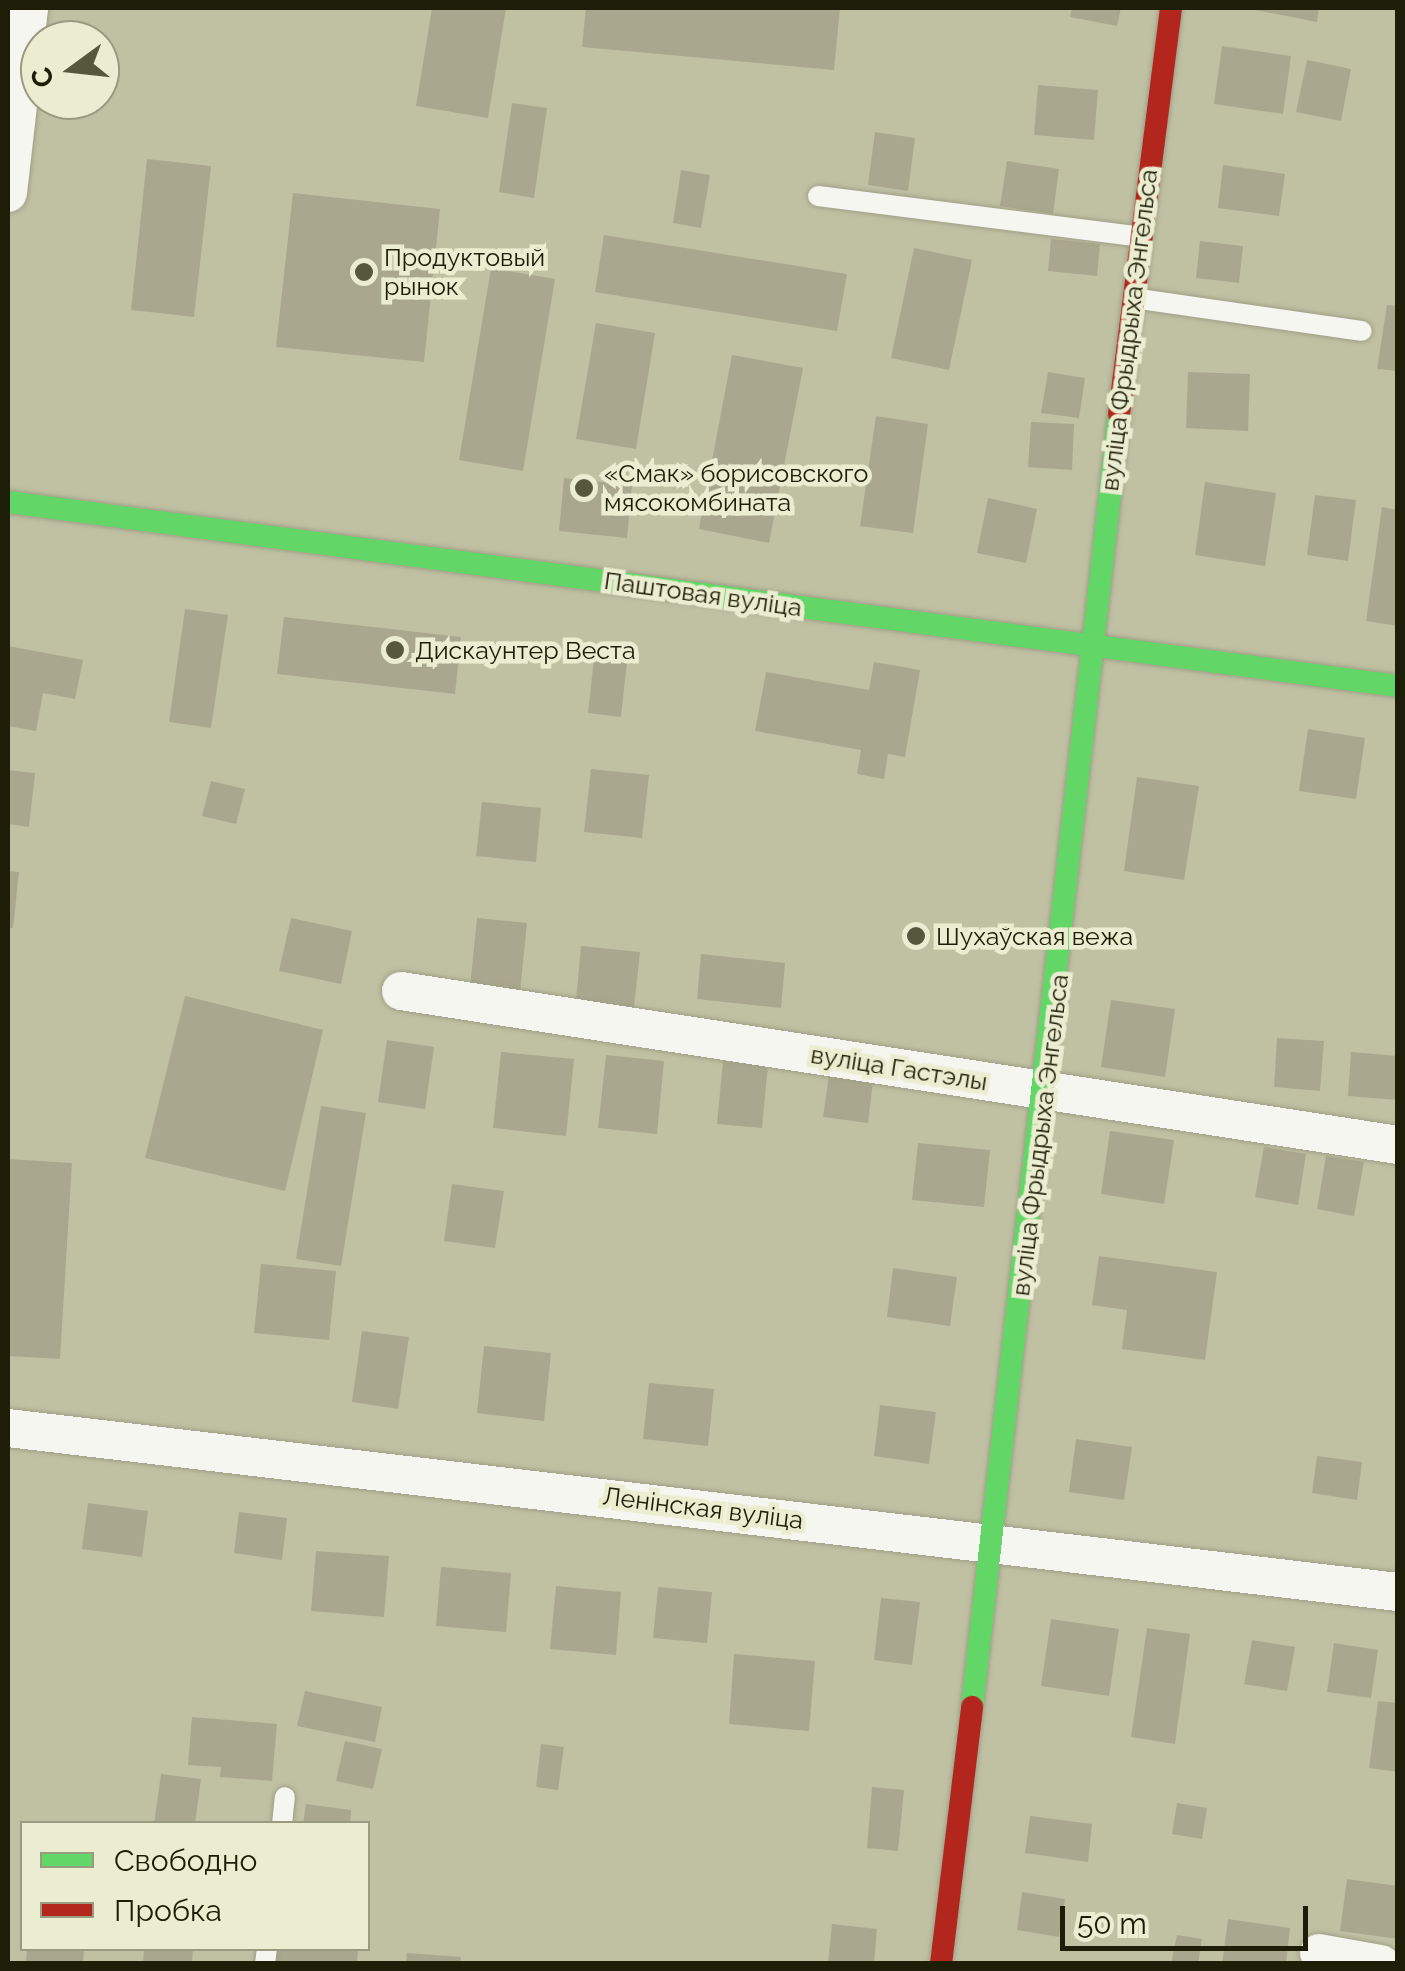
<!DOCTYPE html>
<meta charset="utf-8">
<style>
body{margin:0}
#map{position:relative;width:1405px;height:1971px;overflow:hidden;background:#c0c1a3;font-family:Raleway,sans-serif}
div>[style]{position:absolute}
.building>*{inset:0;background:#aaa78f}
.roads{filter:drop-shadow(0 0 2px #9e9f87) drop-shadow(0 0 2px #9e9f87)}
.lane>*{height:20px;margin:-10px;padding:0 10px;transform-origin:10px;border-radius:10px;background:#f6f6f1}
.street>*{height:38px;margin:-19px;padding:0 19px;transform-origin:19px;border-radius:19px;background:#f6f6f1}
.fast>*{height:22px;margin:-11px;padding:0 11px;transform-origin:11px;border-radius:11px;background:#63d668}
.jam>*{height:22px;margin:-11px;padding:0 11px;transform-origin:11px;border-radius:11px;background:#b3261e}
.dots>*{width:28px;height:28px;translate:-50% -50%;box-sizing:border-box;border:5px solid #ebedd0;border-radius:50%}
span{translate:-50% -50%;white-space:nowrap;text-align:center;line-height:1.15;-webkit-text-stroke:9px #ebedd0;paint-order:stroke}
.poi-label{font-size:25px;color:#1e1e08}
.left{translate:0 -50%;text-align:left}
.street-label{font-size:25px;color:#1e1e08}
.frame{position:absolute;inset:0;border:10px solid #1e1e08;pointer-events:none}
.legend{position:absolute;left:20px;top:1821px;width:350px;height:130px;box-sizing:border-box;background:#ebedd0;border:2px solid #999a80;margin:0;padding:12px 18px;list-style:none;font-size:30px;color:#1e1e08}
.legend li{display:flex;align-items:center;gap:20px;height:50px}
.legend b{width:50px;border:2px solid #999a80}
.north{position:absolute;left:20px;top:20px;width:100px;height:100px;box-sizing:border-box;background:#ebedd0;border:2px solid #999a80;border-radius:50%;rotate:255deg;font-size:28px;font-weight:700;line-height:40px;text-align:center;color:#1e1e08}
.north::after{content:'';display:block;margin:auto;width:35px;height:45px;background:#57573e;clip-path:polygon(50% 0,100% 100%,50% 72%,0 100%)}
.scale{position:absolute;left:1060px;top:1906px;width:248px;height:45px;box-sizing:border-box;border:5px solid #1e1e08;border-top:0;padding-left:12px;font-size:30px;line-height:35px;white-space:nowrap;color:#1e1e08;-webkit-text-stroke:8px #ebedd0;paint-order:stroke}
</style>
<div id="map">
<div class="building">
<div style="clip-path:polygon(432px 8px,506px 8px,488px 118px,416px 106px)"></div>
<div style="clip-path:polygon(586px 8px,840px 8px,834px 70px,582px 47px)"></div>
<div style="clip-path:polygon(1072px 8px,1121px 8px,1117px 26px,1070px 17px)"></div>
<div style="clip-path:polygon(1245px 8px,1319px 8px,1317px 22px)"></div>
<div style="clip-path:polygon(1222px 46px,1291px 56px,1283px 114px,1214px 104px)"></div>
<div style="clip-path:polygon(1307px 60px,1351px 69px,1341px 121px,1296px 112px)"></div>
<div style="clip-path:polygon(1038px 85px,1098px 90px,1094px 140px,1034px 135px)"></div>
<div style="clip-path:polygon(512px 103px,547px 108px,534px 198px,499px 192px)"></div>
<div style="clip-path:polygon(875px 132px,915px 138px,908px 191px,868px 185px)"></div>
<div style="clip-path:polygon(147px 159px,211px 166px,194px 317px,131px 310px)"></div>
<div style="clip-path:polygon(1007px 161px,1059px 169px,1053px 214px,1000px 206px)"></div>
<div style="clip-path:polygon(1223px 165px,1285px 174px,1279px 216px,1218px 208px)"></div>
<div style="clip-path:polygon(681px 170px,710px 175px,701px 228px,673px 223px)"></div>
<div style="clip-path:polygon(293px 193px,440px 209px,424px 362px,276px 347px)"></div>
<div style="clip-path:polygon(604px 235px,847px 274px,837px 331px,595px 292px)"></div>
<div style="clip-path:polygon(1051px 239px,1100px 244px,1097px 276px,1048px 271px)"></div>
<div style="clip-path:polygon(1200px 241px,1243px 246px,1239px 283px,1196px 278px)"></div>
<div style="clip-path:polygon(914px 248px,972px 260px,949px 370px,891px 358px)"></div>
<div style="clip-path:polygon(491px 268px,555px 279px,523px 471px,459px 460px)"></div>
<div style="clip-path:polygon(1387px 305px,1398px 306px,1398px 371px,1377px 369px)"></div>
<div style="clip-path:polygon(596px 323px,655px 333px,636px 449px,576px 439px)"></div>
<div style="clip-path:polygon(732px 355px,803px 368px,769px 543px,699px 529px)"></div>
<div style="clip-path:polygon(1048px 372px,1085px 378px,1079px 418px,1041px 413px)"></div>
<div style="clip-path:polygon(1188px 372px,1250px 374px,1248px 431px,1186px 428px)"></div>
<div style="clip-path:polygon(876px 416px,928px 424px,913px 533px,860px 526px)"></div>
<div style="clip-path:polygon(1031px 422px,1074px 424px,1072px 470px,1028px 467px)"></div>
<div style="clip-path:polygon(564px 478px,632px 485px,627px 538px,559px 531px)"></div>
<div style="clip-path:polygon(1205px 482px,1276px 493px,1265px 566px,1195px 555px)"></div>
<div style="clip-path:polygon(1315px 495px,1356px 500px,1348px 561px,1307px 555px)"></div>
<div style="clip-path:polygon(988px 498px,1037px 509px,1026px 563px,977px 553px)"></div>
<div style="clip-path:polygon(1382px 507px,1398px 510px,1398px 626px,1366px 621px)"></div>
<div style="clip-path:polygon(185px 609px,228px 615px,211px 728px,169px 722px)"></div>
<div style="clip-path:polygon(284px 617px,461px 637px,455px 694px,277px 674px)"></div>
<div style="clip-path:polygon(8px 646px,83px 660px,75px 699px,43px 693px,36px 731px,8px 726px)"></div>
<div style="clip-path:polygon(594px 658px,627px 661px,621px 717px,588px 713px)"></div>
<div style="clip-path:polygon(874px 662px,920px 670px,905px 757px,888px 754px,884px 779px,857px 774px,861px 750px,755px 731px,766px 672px,869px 690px)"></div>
<div style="clip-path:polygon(1308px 729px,1365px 738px,1356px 799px,1299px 791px)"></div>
<div style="clip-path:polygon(591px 769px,649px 775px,642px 838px,584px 832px)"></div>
<div style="clip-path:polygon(8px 770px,35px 773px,29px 827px,8px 824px)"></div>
<div style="clip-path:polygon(1137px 777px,1199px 786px,1184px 880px,1124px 871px)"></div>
<div style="clip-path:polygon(211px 781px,245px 789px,236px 824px,202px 816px)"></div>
<div style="clip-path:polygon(482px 802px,541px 808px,536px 862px,476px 856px)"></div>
<div style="clip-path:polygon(8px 871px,19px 872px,13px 928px,8px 928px)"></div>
<div style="clip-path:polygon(291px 918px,352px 931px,341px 984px,279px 971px)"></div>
<div style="clip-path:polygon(477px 918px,527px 923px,520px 992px,470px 987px)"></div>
<div style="clip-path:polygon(581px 946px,640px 952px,634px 1007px,576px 1001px)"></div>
<div style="clip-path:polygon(701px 954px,785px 963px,781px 1008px,697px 999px)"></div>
<div style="clip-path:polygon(185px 996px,323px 1030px,285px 1191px,145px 1158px)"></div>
<div style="clip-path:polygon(1111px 1000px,1175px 1009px,1165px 1077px,1101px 1067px)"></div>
<div style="clip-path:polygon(1277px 1038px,1324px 1041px,1320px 1091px,1274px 1087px)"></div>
<div style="clip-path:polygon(387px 1040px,434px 1047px,425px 1109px,378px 1102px)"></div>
<div style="clip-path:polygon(501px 1052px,574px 1059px,566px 1136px,493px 1128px)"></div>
<div style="clip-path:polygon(1351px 1052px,1398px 1056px,1398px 1100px,1348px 1096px)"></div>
<div style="clip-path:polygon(606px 1055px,664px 1061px,657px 1134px,598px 1128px)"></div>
<div style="clip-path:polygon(723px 1061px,768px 1065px,762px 1128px,717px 1124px)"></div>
<div style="clip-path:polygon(829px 1075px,873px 1081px,868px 1123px,823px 1117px)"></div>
<div style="clip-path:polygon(321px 1106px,366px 1113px,341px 1266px,296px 1259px)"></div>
<div style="clip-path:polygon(1110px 1131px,1174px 1140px,1164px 1204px,1101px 1194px)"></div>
<div style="clip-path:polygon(918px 1143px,990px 1150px,984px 1207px,912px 1200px)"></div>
<div style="clip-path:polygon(1264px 1147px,1306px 1154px,1298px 1205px,1255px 1197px)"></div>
<div style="clip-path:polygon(1326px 1156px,1364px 1162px,1354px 1216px,1317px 1209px)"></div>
<div style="clip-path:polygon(8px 1159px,72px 1163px,60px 1359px,8px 1356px)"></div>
<div style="clip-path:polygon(452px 1184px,504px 1191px,495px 1248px,444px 1241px)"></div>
<div style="clip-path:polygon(1099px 1256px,1217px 1272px,1205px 1360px,1122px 1349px,1127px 1310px,1092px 1305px)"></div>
<div style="clip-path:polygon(261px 1264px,336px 1271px,329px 1340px,254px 1333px)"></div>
<div style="clip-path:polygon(893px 1268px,957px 1277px,950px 1326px,887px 1317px)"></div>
<div style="clip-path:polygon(362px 1331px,409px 1337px,398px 1409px,352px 1402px)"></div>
<div style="clip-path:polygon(484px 1346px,551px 1353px,544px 1421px,477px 1413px)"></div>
<div style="clip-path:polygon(649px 1383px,714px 1389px,708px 1446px,643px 1439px)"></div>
<div style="clip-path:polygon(880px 1405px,936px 1412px,929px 1464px,874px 1456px)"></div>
<div style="clip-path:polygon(1076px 1439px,1132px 1447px,1124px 1500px,1069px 1492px)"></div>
<div style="clip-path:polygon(1317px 1456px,1362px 1462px,1357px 1500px,1312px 1493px)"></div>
<div style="clip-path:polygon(88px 1503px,148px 1511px,142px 1557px,82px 1549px)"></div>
<div style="clip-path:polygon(239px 1512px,287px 1518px,282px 1560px,234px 1553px)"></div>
<div style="clip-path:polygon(316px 1551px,389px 1556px,384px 1617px,311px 1611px)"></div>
<div style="clip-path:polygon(441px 1567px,511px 1573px,506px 1632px,436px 1626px)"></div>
<div style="clip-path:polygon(556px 1586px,621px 1592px,616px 1655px,550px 1649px)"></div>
<div style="clip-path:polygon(658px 1587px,712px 1592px,707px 1643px,653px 1638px)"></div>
<div style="clip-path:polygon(881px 1598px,920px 1602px,912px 1665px,874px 1660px)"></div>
<div style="clip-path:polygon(1051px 1619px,1119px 1629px,1109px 1696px,1041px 1686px)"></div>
<div style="clip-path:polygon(1147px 1628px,1190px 1634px,1175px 1744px,1131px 1737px)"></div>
<div style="clip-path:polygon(1252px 1640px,1295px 1647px,1287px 1691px,1244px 1684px)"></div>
<div style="clip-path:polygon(1334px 1643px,1378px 1650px,1371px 1698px,1327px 1692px)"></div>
<div style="clip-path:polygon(734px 1654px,815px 1661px,809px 1731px,729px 1724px)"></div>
<div style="clip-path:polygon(305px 1691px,382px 1707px,375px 1742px,297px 1726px)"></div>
<div style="clip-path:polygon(1378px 1701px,1398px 1703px,1398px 1772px,1369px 1768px)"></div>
<div style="clip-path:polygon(192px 1717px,277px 1724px,272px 1781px,220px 1777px,221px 1767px,188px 1765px)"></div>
<div style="clip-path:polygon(345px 1741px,382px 1749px,373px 1789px,336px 1781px)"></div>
<div style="clip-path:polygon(541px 1744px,564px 1747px,558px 1790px,536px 1787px)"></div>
<div style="clip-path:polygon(161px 1774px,201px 1779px,195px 1824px,154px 1824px)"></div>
<div style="clip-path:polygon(872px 1787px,904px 1790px,898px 1851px,867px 1848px)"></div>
<div style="clip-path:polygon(1177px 1803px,1207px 1808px,1202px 1839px,1172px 1834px)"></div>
<div style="clip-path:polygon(306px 1804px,351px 1810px,350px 1824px,303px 1824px)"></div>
<div style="clip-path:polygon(1030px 1816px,1092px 1824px,1088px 1862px,1025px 1853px)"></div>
<div style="clip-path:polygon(1347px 1879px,1398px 1886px,1398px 1939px,1340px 1931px)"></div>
<div style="clip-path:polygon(1022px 1892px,1065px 1899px,1059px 1937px,1017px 1930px)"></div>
<div style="clip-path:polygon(1228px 1919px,1290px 1928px,1286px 1964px,1222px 1964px)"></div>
<div style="clip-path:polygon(832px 1924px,877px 1929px,874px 1964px,828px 1964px)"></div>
<div style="clip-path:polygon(1177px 1935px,1202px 1939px,1198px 1964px,1171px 1964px)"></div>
<div style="clip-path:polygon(27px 1948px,84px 1948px,83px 1964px,26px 1964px)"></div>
<div style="clip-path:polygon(144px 1948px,193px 1948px,192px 1964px,143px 1964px)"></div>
<div style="clip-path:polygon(274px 1948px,358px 1948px,357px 1964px,272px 1964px)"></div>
<div style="clip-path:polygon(407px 1953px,461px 1957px,460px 1964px,406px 1964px)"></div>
</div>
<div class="roads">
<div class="lane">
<div style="left:818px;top:196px;width:321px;rotate:7.2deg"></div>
<div style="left:1133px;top:298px;width:231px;rotate:8.2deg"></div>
<div style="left:282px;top:1824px;width:27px;rotate:-84deg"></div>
<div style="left:265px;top:1964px;width:16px;rotate:-83deg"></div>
</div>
<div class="street">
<div style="left:8px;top:193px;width:186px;rotate:-83.5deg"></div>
<div style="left:401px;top:991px;width:1009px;rotate:8.78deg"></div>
<div style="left:8px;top:1428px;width:1400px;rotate:6.73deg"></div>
<div style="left:1319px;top:1953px;width:63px;rotate:10.1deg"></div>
</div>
<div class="fast">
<div style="left:8px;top:502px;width:1402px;rotate:7.54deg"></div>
<div style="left:972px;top:1707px;width:1301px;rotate:-83.51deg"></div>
</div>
<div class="jam">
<div style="left:1119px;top:414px;width:409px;rotate:-82.7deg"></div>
<div style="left:941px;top:1964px;width:259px;rotate:-83.1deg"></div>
</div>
</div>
<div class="dots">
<div style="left:364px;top:272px;background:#57573e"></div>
<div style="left:584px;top:488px;background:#57573e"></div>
<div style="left:395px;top:650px;background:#57573e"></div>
<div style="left:916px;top:936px;background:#57573e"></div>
</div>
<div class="poi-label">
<span class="left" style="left:384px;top:272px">Продуктовый<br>рынок</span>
<span class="left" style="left:604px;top:488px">«Смак» борисовского<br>мясокомбината</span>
<span class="left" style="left:415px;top:650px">Дискаунтер Веста</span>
<span class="left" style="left:936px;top:936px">Шухаўская вежа</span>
</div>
<div class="street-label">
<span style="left:1129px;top:330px;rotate:-83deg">вуліца Фрыдрыха Энгельса</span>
<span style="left:703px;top:594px;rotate:8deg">Паштовая вуліца</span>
<span style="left:899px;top:1068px;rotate:9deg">вуліца Гастэлы</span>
<span style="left:1040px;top:1135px;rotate:-83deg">вуліца Фрыдрыха Энгельса</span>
<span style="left:703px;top:1508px;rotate:7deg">Ленінская вуліца</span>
</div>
<div class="frame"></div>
<ul class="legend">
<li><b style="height:12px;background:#63d668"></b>Свободно</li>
<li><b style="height:12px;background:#b3261e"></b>Пробка</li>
</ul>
<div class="north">С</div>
<div class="scale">50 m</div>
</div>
